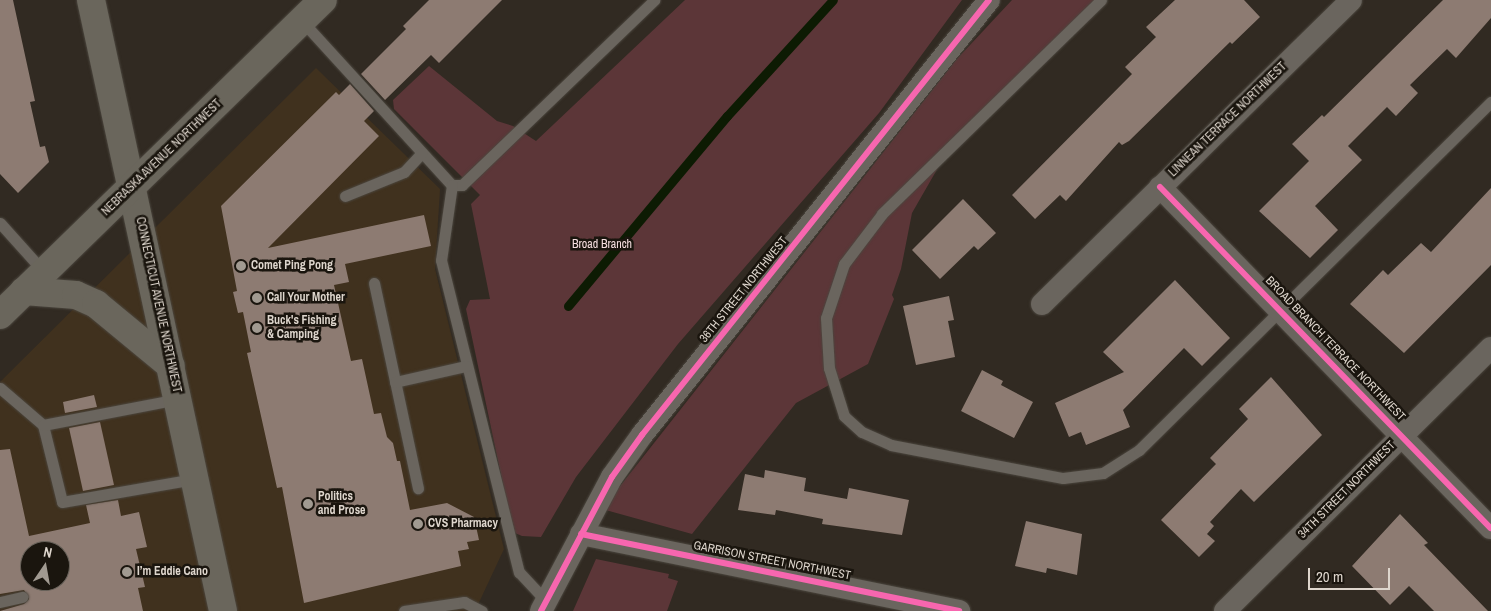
<!DOCTYPE html>
<meta charset="utf-8">
<style>
body{margin:0}
#map{position:relative;width:1491px;height:611px;overflow:hidden;background:#312a22;font-family:"Archivo Narrow",sans-serif}
div>[style]{position:absolute}
.built>*{inset:0;background:#40311e}
.green>*{inset:0;background:#5c3638}
.stream>*{height:9px;margin:-4.5px;padding:0 4.5px;transform-origin:4.5px;border-radius:4.5px;background:#0d1b03}
.building>*{inset:0;background:#8d7b72}
.roads{filter:drop-shadow(0 0 1px #4b463e) drop-shadow(0 0 1px #4b463e)}
.service>*{height:11px;margin:-5.5px;padding:0 5.5px;transform-origin:5.5px;border-radius:5.5px;background:#6a655e}
.minor>*{height:22px;margin:-11px;padding:0 11px;transform-origin:11px;border-radius:11px;background:#6a655e}
.primary>*{height:28px;margin:-14px;padding:0 14px;transform-origin:14px;border-radius:14px;background:#6a665c}
.cycleway>*{height:6px;margin:-3px;padding:0 3px;transform-origin:3px;border-radius:3px;background:#f766af}
.dots>*{width:14px;height:14px;translate:-50% -50%;box-sizing:border-box;border:2px solid #1a150e;border-radius:50%}
span{translate:-50% -50%;white-space:nowrap;text-align:center;line-height:1.15;-webkit-text-stroke:5px #1a150e;paint-order:stroke}
.street-label{font-size:12px;color:#ded6cd}
.park-label{font-size:12px;color:#f5dedf}
.poi-label{font-size:12px;color:#ded6cd;font-weight:700}
.left{translate:0 -50%;text-align:left}
.north{position:absolute;left:20px;top:541px;width:50px;height:50px;box-sizing:border-box;background:#1a150e;border:1px solid #68625a;border-radius:50%;rotate:12deg;font-size:14px;font-weight:700;line-height:20px;text-align:center;color:#ded6cd}
.north::after{content:'';display:block;margin:auto;width:18px;height:22px;background:#a19a91;clip-path:polygon(50% 0,100% 100%,50% 72%,0 100%)}
.scale{position:absolute;left:1308px;top:568px;width:82px;height:22px;box-sizing:border-box;border:2px solid #ded6cd;border-top:0;padding-left:6px;font-size:15px;line-height:18px;white-space:nowrap;color:#ded6cd;-webkit-text-stroke:4px #1a150e;paint-order:stroke}
</style>
<div id="map">
<div class="built">
<div style="clip-path:polygon(evenodd,316px 68px,440px 189px,435px 269px,504px 549px,475px 611px,0 611px,0 382px,316px 68px,30px 551px,60px 551px,60px 581px,30px 581px,30px 551px)"></div>
</div>
<div class="green">
<div style="clip-path:polygon(685px 0,962px 0,879px 113px,678px 344px,576px 477px,541px 537px,522px 536px,515px 533px,512px 527px,466px 309px,470px 300px,490px 299px,471px 204px,480px 195px,394px 109px,393px 100px,429px 66px,497px 121px,513px 126px,536px 141px)"></div>
<div style="clip-path:polygon(1012px 0,1095px 0,939px 166px,912px 213px,901px 269px,892px 295px,894px 299px,868px 364px,796px 403px,692px 534px,602px 509px,956px 60px)"></div>
<div style="clip-path:polygon(596px 559px,669px 574px,668px 578px,678px 581px,667px 611px,573px 611px)"></div>
</div>
<div class="stream">
<div style="left:568px;top:306px;width:248px;rotate:-50.1deg"></div>
<div style="left:727px;top:116px;width:157px;rotate:-47.6deg"></div>
</div>
<div class="building">
<div style="clip-path:polygon(0 0,13px 0,35px 101px,30px 102px,40px 147px,45px 146px,49px 162px,18px 193px,0 174px)"></div>
<div style="clip-path:polygon(429px 0,502px 0,439px 63px,431px 55px,385px 100px,361px 74px,406px 29px,403px 26px)"></div>
<div style="clip-path:polygon(1175px 0,1244px 0,1260px 17px,1232px 44px,1230px 42px,1129px 141px,1122px 145px,1119px 142px,1066px 201px,1060px 195px,1035px 219px,1012px 195px,1132px 74px,1125px 67px,1156px 37px,1146px 27px)"></div>
<div style="clip-path:polygon(1443px 0,1491px 0,1491px 18px,1456px 58px,1447px 49px,1410px 85px,1418px 93px,1396px 116px,1387px 107px,1348px 146px,1362px 160px,1315px 206px,1338px 230px,1310px 258px,1259px 211px,1309px 161px,1292px 144px,1322px 115px,1324px 117px)"></div>
<div style="clip-path:polygon(350px 84px,374px 111px,364px 121px,379px 136px,268px 248px,424px 215px,431px 246px,345px 264px,349px 282px,334px 285px,351px 361px,362px 359px,374px 414px,381px 413px,387px 437px,393px 443px,397px 461px,400px 461px,410px 510px,447px 503px,474px 517px,479px 540px,467px 542px,469px 549px,458px 551px,461px 566px,304px 603px,282px 487px,277px 488px,247px 353px,251px 352px,243px 312px,238px 313px,233px 292px,237px 291px,221px 206px,336px 92px,339px 95px)"></div>
<div style="clip-path:polygon(1491px 188px,1491px 265px,1404px 353px,1350px 304px,1383px 270px,1388px 275px,1421px 243px,1431px 252px)"></div>
<div style="clip-path:polygon(963px 199px,996px 233px,978px 250px,974px 246px,940px 279px,912px 250px)"></div>
<div style="clip-path:polygon(1175px 280px,1230px 338px,1202px 366px,1184px 348px,1123px 410px,1130px 427px,1086px 445px,1081px 432px,1069px 437px,1055px 403px,1124px 372px,1103px 352px)"></div>
<div style="clip-path:polygon(949px 296px,954px 320px,948px 321px,955px 357px,916px 365px,903px 306px)"></div>
<div style="clip-path:polygon(982px 370px,1003px 381px,1001px 385px,1033px 402px,1014px 438px,961px 411px)"></div>
<div style="clip-path:polygon(1271px 377px,1322px 435px,1254px 502px,1241px 489px,1210px 522px,1214px 526px,1207px 534px,1215px 541px,1199px 557px,1161px 520px,1216px 464px,1210px 458px,1248px 419px,1239px 409px)"></div>
<div style="clip-path:polygon(94px 395px,97px 407px,65px 413px,63px 402px)"></div>
<div style="clip-path:polygon(100px 422px,114px 485px,83px 491px,69px 428px)"></div>
<div style="clip-path:polygon(evenodd,10px 449px,29px 536px,90px 523px,86px 505px,118px 500px,121px 516px,139px 512px,147px 547px,136px 549px,145px 587px,138px 588px,143px 611px,0 611px,24px 604px,29px 599px,24px 590px,0 594px,0 450px,10px 449px,30px 551px,60px 551px,60px 581px,30px 581px,30px 551px)"></div>
<div style="clip-path:polygon(765px 470px,806px 478px,804px 491px,847px 499px,849px 488px,909px 500px,902px 535px,822px 524px,823px 519px,776px 510px,775px 515px,738px 510px,745px 474px,764px 478px)"></div>
<div style="clip-path:polygon(1400px 514px,1428px 543px,1424px 545px,1488px 611px,1434px 611px,1409px 586px,1390px 605px,1352px 566px)"></div>
<div style="clip-path:polygon(1026px 521px,1082px 534px,1077px 575px,1047px 568px,1046px 573px,1015px 566px)"></div>
</div>
<div class="roads">
<div class="service">
<div style="left:1101px;top:0;width:306px;rotate:135.7deg"></div>
<div style="left:882px;top:214px;width:63px;rotate:127.2deg"></div>
<div style="left:844px;top:264px;width:57px;rotate:108.4deg"></div>
<div style="left:826px;top:318px;width:50px;rotate:86.6deg"></div>
<div style="left:829px;top:368px;width:50px;rotate:72.6deg"></div>
<div style="left:844px;top:416px;width:24px;rotate:42deg"></div>
<div style="left:862px;top:432px;width:32px;rotate:24deg"></div>
<div style="left:891px;top:445px;width:175px;rotate:10.9deg"></div>
<div style="left:1063px;top:478px;width:40px;rotate:-7.1deg"></div>
<div style="left:1103px;top:473px;width:43px;rotate:-32.6deg"></div>
<div style="left:1139px;top:450px;width:495px;rotate:-44.7deg"></div>
<div style="left:302px;top:21px;width:222px;rotate:47.6deg"></div>
<div style="left:452px;top:185px;width:10px"></div>
<div style="left:462px;top:185px;width:267px;rotate:-43.9deg"></div>
<div style="left:452px;top:185px;width:76px;rotate:98.3deg"></div>
<div style="left:441px;top:260px;width:322px;rotate:76deg"></div>
<div style="left:519px;top:572px;width:40px;rotate:47deg"></div>
<div style="left:345px;top:196px;width:64px;rotate:-22.1deg"></div>
<div style="left:404px;top:172px;width:26px;rotate:-47deg"></div>
<div style="left:0;top:223px;width:66px;rotate:48.1deg"></div>
<div style="left:374px;top:283px;width:210px;rotate:77.9deg"></div>
<div style="left:395px;top:382px;width:73px;rotate:-12.7deg"></div>
<div style="left:0;top:388px;width:57px;rotate:40.7deg"></div>
<div style="left:43px;top:425px;width:79px;rotate:76.1deg"></div>
<div style="left:62px;top:502px;width:134px;rotate:-9.9deg"></div>
<div style="left:43px;top:425px;width:137px;rotate:-10.9deg"></div>
<div style="left:0;top:602px;width:23px;rotate:-13deg"></div>
<div style="left:404px;top:611px;width:61px;rotate:-8.5deg"></div>
<div style="left:464px;top:602px;width:20px;rotate:27deg"></div>
</div>
<div class="minor">
<div style="left:1160px;top:187px;width:475px;rotate:45.9deg"></div>
<div style="left:1042px;top:304px;width:433px;rotate:-44.5deg"></div>
<div style="left:581px;top:534px;width:386px;rotate:11.5deg"></div>
<div style="left:541px;top:611px;width:152px;rotate:-62.1deg"></div>
<div style="left:612px;top:477px;width:52px;rotate:-54.5deg"></div>
<div style="left:642px;top:435px;width:556px;rotate:-51.42deg"></div>
<div style="left:1225px;top:611px;width:374px;rotate:-44.7deg"></div>
</div>
<div class="primary">
<div style="left:91px;top:0;width:625px;rotate:77.81deg"></div>
<div style="left:24px;top:291px;width:52px;rotate:4.4deg"></div>
<div style="left:76px;top:295px;width:22px;rotate:24deg"></div>
<div style="left:96px;top:304px;width:97px;rotate:39.6deg"></div>
<div style="left:0;top:315px;width:451px;rotate:-44.3deg"></div>
</div>
</div>
<div class="cycleway">
<div style="left:1160px;top:187px;width:475px;rotate:45.9deg"></div>
<div style="left:581px;top:534px;width:386px;rotate:11.5deg"></div>
<div style="left:541px;top:611px;width:152px;rotate:-62.1deg"></div>
<div style="left:612px;top:477px;width:52px;rotate:-54.5deg"></div>
<div style="left:642px;top:435px;width:556px;rotate:-51.42deg"></div>
</div>
<div class="dots">
<div style="left:241px;top:266px;background:#a19a91"></div>
<div style="left:257px;top:298px;background:#a19a91"></div>
<div style="left:257px;top:328px;background:#a19a91"></div>
<div style="left:308px;top:504px;background:#a19a91"></div>
<div style="left:418px;top:524px;background:#a19a91"></div>
<div style="left:127px;top:572px;background:#a19a91"></div>
</div>
<div class="street-label">
<span style="left:1228px;top:120px;rotate:-44deg">LINNEAN TERRACE NORTHWEST</span>
<span style="left:162px;top:158px;rotate:-44deg">NEBRASKA AVENUE NORTHWEST</span>
<span style="left:744px;top:290px;rotate:-51deg">36TH STREET NORTHWEST</span>
<span style="left:158px;top:305px;rotate:78deg">CONNECTICUT AVENUE NORTHWEST</span>
<span style="left:1335px;top:349px;rotate:46deg">BROAD BRANCH TERRACE NORTHWEST</span>
<span style="left:1347px;top:490px;rotate:-45deg">34TH STREET NORTHWEST</span>
<span style="left:772px;top:561px;rotate:11deg">GARRISON STREET NORTHWEST</span>
</div>
<div class="park-label">
<span style="left:602px;top:245px">Broad Branch</span>
</div>
<div class="poi-label">
<span class="left" style="left:251px;top:266px">Comet Ping Pong</span>
<span class="left" style="left:267px;top:298px">Call Your Mother</span>
<span class="left" style="left:267px;top:328px">Buck's Fishing<br>&amp; Camping</span>
<span class="left" style="left:318px;top:504px">Politics<br>and Prose</span>
<span class="left" style="left:428px;top:524px">CVS Pharmacy</span>
<span class="left" style="left:137px;top:572px">I’m Eddie Cano</span>
</div>
<div class="north">N</div>
<div class="scale">20 m</div>
</div>
